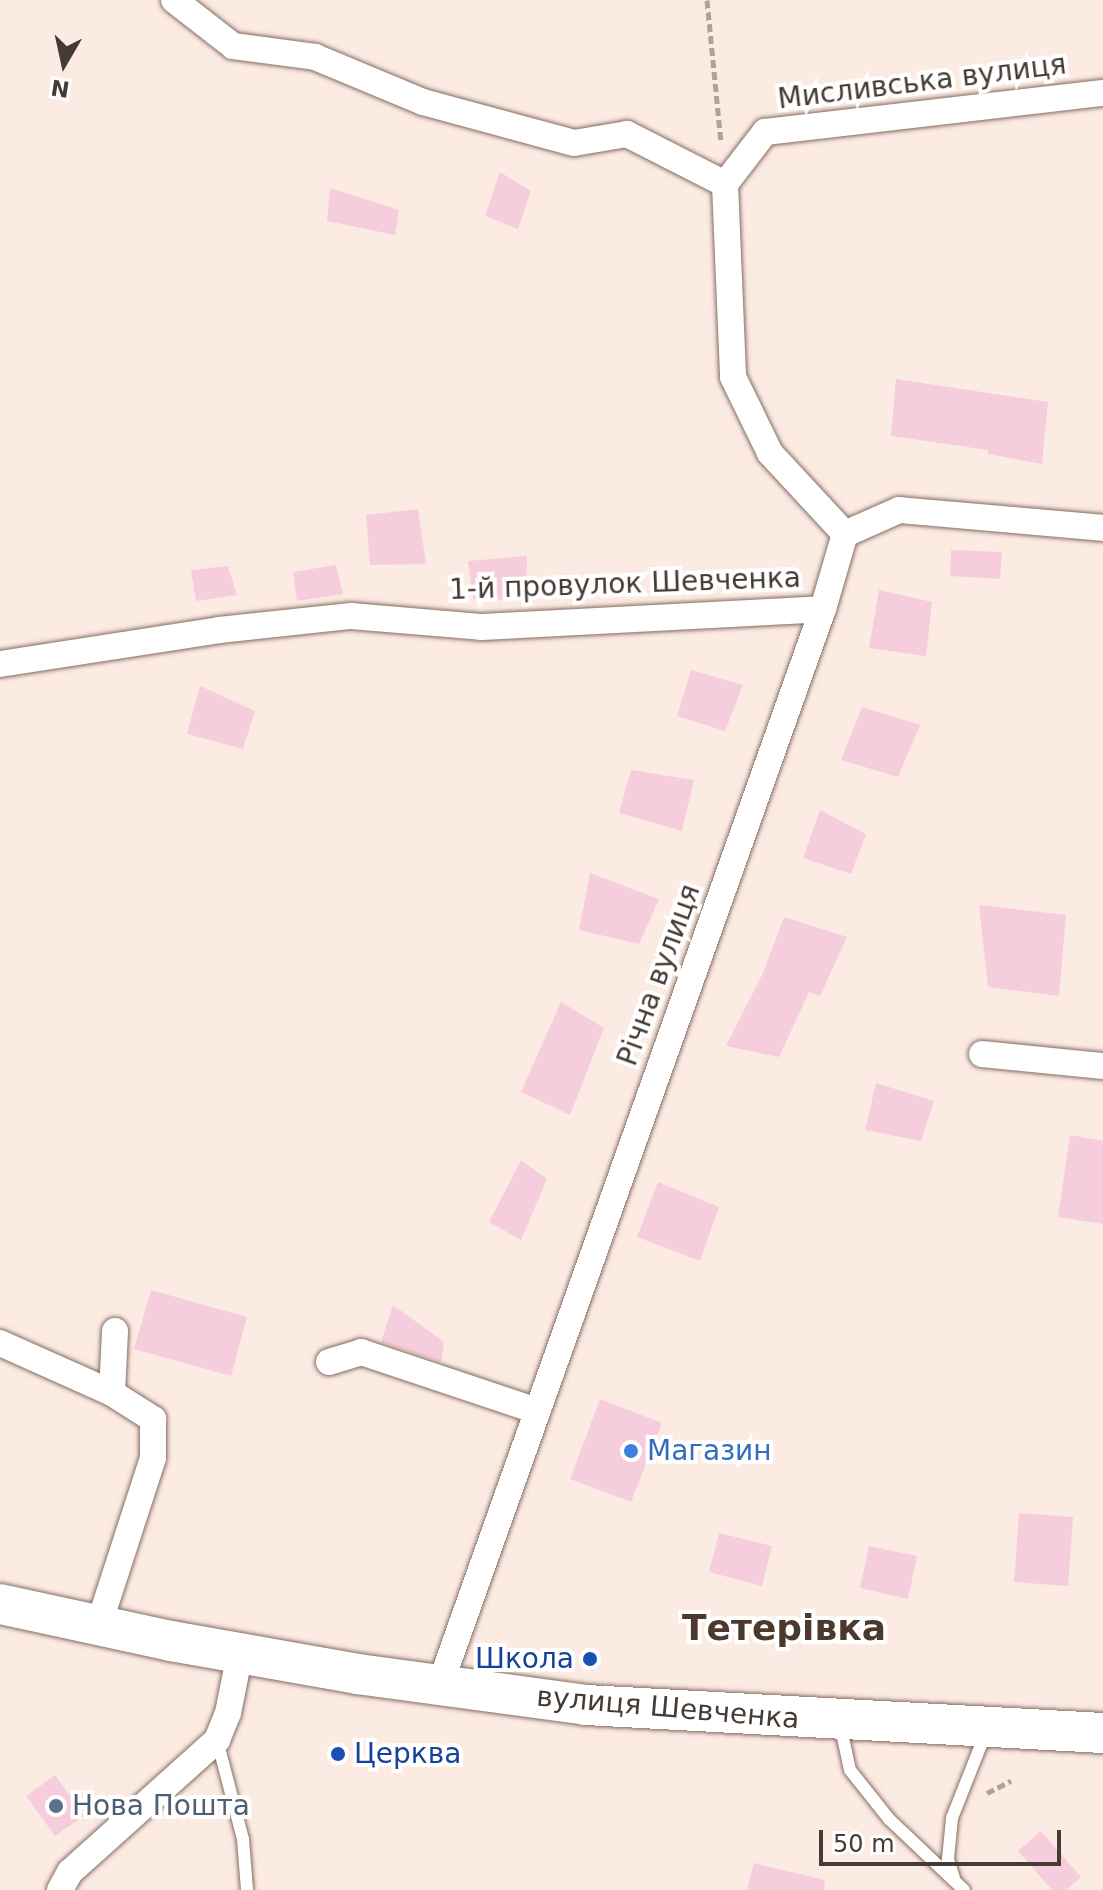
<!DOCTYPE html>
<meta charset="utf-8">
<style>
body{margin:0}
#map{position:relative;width:1103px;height:1890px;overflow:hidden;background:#fcebe3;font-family:"DejaVu Sans",sans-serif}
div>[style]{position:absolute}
.building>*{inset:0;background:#f6cddc}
.path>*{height:5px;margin-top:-2.5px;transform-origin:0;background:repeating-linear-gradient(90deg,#b0a19a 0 8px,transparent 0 12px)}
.roads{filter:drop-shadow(0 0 2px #856d61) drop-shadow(0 0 2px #856d61)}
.lane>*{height:12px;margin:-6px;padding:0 6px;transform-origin:6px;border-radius:6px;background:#fff}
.street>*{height:26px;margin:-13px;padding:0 13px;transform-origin:13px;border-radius:13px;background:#fff}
.primary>*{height:40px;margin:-20px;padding:0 20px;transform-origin:20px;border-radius:20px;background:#fff}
.dots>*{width:22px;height:22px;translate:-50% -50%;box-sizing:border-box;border:4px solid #fff;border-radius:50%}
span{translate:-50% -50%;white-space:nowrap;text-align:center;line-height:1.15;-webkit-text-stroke:8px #fff;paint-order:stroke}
.street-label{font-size:28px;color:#453b35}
.shop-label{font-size:28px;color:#366cbe}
.left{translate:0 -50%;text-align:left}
.transit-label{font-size:28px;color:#164399}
.right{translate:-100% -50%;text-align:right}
.service-label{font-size:28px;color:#4e5e75}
.district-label{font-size:36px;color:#4d382d;font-weight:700}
.north{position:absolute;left:24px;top:24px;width:80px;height:80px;-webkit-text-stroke:6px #fff;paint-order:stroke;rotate:189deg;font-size:22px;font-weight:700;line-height:32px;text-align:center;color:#453b35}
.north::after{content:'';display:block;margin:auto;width:28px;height:36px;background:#453b35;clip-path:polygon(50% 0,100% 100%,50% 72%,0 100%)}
.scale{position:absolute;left:819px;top:1830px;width:242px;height:36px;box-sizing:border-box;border:4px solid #453b35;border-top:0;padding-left:10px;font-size:24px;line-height:28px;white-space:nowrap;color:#453b35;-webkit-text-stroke:6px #fff;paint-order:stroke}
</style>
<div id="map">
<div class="building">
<div style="clip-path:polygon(500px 172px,531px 191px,518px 229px,485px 216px)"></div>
<div style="clip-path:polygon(330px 188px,399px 210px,395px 235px,327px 221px)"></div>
<div style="clip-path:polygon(896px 379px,1048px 402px,1042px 464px,988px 454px,988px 450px,891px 436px)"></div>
<div style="clip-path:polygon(418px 509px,426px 564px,370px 565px,366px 515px)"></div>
<div style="clip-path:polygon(951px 550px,1002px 552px,1000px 579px,950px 576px)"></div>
<div style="clip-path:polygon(527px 556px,526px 600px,473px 599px,468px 561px)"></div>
<div style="clip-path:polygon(336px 565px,343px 594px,297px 601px,293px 572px)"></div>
<div style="clip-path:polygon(228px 566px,237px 595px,196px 601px,191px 570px)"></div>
<div style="clip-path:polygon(879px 590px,932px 602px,926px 656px,869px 648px)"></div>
<div style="clip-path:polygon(691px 670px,743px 685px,725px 731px,677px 716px)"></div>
<div style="clip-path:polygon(200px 686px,255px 711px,243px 749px,187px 734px)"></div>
<div style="clip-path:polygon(862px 707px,920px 725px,898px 777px,841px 760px)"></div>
<div style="clip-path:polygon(631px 770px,694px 780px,682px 831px,619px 813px)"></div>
<div style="clip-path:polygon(820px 810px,866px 834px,851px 874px,803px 858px)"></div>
<div style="clip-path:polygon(590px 873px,659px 899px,639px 944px,579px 930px)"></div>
<div style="clip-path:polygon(979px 905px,1066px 915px,1059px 996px,988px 987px)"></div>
<div style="clip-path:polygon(784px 917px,847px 937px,820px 996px,809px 992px,779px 1057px,726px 1046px,763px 973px)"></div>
<div style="clip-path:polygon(561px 1002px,604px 1028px,570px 1115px,521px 1092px)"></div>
<div style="clip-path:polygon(876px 1083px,934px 1101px,921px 1141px,865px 1130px)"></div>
<div style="clip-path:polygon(1070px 1135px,1103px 1141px,1103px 1224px,1058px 1217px)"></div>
<div style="clip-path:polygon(521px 1160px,547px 1179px,521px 1240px,489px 1222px)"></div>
<div style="clip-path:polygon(658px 1182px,719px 1207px,700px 1261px,637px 1237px)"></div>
<div style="clip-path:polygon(151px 1290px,247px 1317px,231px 1376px,134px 1349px)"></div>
<div style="clip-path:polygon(393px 1305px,444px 1342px,441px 1362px,381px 1342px)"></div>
<div style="clip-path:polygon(600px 1399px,662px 1423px,631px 1502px,570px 1479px)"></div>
<div style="clip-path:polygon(1019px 1513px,1073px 1517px,1068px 1586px,1014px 1582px)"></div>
<div style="clip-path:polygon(719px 1533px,772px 1546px,762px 1586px,709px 1572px)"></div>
<div style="clip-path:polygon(869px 1546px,917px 1556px,908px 1599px,860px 1588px)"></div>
<div style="clip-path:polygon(55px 1775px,84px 1816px,55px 1836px,26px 1796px)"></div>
<div style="clip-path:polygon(1041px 1831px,1081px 1877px,1066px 1890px,1052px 1890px,1018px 1851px)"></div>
<div style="clip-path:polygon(754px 1863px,825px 1880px,824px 1890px,747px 1890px)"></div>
</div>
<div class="path">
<div style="left:707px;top:0;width:144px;rotate:84.4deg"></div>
<div style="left:987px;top:1793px;width:27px;rotate:-27deg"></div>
</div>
<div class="roads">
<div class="lane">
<div style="left:840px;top:1724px;width:47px;rotate:77.7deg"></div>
<div style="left:850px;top:1770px;width:63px;rotate:51.5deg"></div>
<div style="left:889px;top:1819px;width:103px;rotate:43.4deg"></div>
<div style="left:217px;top:1740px;width:102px;rotate:75.3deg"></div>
<div style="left:243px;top:1839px;width:51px;rotate:85.5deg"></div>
<div style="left:954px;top:1878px;width:20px;rotate:-108deg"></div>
<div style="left:948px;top:1859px;width:41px;rotate:-84.4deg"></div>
<div style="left:952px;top:1818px;width:92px;rotate:-68.4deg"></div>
</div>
<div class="street">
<div style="left:174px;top:0;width:75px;rotate:37.9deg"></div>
<div style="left:233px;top:46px;width:83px;rotate:7.6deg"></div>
<div style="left:315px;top:57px;width:117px;rotate:22.6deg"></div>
<div style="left:423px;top:102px;width:156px;rotate:15.2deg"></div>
<div style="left:574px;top:143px;width:54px;rotate:-9.6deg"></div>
<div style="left:627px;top:134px;width:110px;rotate:27deg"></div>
<div style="left:725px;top:184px;width:193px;rotate:87.6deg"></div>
<div style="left:733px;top:377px;width:85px;rotate:64deg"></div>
<div style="left:770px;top:453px;width:110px;rotate:47.2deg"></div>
<div style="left:725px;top:184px;width:66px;rotate:-52.4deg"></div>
<div style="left:765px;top:132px;width:340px;rotate:-6.6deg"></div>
<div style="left:0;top:664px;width:222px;rotate:-8.8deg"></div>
<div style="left:219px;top:630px;width:133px;rotate:-6.1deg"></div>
<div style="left:351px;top:616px;width:130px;rotate:4.8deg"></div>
<div style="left:481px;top:627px;width:342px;rotate:-3deg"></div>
<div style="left:982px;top:1054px;width:122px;rotate:5.7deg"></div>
<div style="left:0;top:1343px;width:123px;rotate:24.1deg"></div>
<div style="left:112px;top:1393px;width:49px;rotate:32.4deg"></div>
<div style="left:153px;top:1419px;width:39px;rotate:90deg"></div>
<div style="left:153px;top:1458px;width:178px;rotate:108deg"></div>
<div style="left:329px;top:1362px;width:34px;rotate:-17deg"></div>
<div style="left:361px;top:1352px;width:186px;rotate:18.5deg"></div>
<div style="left:112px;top:1393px;width:62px;rotate:-87.2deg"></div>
<div style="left:440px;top:1685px;width:1142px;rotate:-70.41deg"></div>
<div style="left:823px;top:609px;width:78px;rotate:-73.7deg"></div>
<div style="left:845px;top:534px;width:59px;rotate:-24deg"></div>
<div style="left:899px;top:510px;width:205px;rotate:5deg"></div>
<div style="left:60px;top:1890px;width:21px;rotate:-61deg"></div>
<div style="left:70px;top:1872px;width:198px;rotate:-41.9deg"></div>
<div style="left:217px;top:1740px;width:29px;rotate:-68deg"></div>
<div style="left:228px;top:1713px;width:61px;rotate:-78.7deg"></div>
</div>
<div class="primary">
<div style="left:0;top:1604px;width:175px;rotate:12.2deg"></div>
<div style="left:171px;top:1641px;width:190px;rotate:10deg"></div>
<div style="left:358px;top:1674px;width:230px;rotate:7.7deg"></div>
<div style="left:586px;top:1705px;width:518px;rotate:3.1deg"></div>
</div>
</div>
<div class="dots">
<div style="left:631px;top:1451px;background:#3f7fe0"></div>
<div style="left:590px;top:1659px;background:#1a4fb4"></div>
<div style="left:338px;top:1754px;background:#1a4fb4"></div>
<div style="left:56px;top:1806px;background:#5c6f8a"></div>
</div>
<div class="street-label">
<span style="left:922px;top:82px;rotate:-7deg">Мисливська вулиця</span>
<span style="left:625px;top:584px;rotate:-2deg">1-й провулок Шевченка</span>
<span style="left:659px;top:975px;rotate:-70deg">Річна вулиця</span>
<span style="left:668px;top:1708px;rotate:5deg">вулиця Шевченка</span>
</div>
<div class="shop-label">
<span class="left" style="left:647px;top:1451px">Магазин</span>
</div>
<div class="transit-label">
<span class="right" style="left:574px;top:1659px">Школа</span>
<span class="left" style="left:354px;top:1754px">Церква</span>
</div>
<div class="service-label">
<span class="left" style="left:72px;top:1806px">Нова Пошта</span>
</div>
<div class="district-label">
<span style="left:784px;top:1628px">Тетерівка</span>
</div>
<div class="north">N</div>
<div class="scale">50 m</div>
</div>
